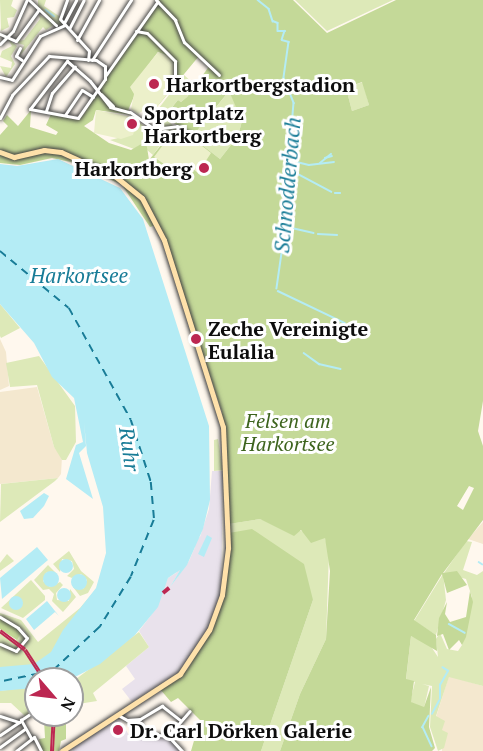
<!DOCTYPE html>
<meta charset="utf-8">
<style>
body{margin:0}
#map{position:relative;width:483px;height:751px;overflow:hidden;background:#fff8ee;font-family:"PT Serif",serif}
div>[style]{position:absolute}
.industrial>*{inset:0;background:#e9e2ec}
.farmland>*{inset:0;background:#f4e8cf}
.green>*{inset:0;background:#dde9b8}
.forest>*{inset:0;background:#c4d998}
.pitch>*{inset:0;background:#ecf0ca}
.water>*{inset:0;background:#b4ecf5}
.round{border-radius:50%}
.stream>*{height:1.5px;margin:-0.75px;padding:0 0.75px;transform-origin:0.75px;border-radius:0.75px;background:#b4ecf5}
.ferry>*{height:1.5px;margin-top:-0.75px;transform-origin:0;background:repeating-linear-gradient(90deg,#187c97 0 8px,transparent 0 14px)}
.roads{filter:drop-shadow(0 0 2px #404040) drop-shadow(0 0 2px #404040)}
.minor>*{height:3px;margin:-1.5px;padding:0 1.5px;transform-origin:1.5px;border-radius:1.5px;background:#fff}
.secondary>*{height:5px;margin:-2.5px;padding:0 2.5px;transform-origin:2.5px;border-radius:2.5px;background:#fee1aa}
.rail>*{height:4px;margin-top:-2px;transform-origin:0;background:repeating-linear-gradient(90deg,#fff 0 4.5px,#bc2751 0 9px);box-sizing:border-box;border-block:2px solid #bc2751}
.dots>*{width:16px;height:16px;translate:-50% -50%;box-sizing:border-box;border:3px solid #fff;border-radius:50%}
span{translate:-50% -50%;white-space:nowrap;text-align:center;line-height:1.15;-webkit-text-stroke:6px #fff;paint-order:stroke}
.poi-label{font-size:20px;color:#0d0d0d;font-weight:700}
.left{translate:0 -50%;text-align:left}
.right{translate:-100% -50%;text-align:right}
.park-label{font-size:20px;color:#3d641e;font-style:italic}
.water-label{font-size:21px;color:#187c97;font-style:italic}
.north{position:absolute;left:24px;top:667px;width:60px;height:60px;box-sizing:border-box;background:#fff;border:2px solid #9e9e9e;border-radius:50%;rotate:118deg;font-size:16px;font-weight:700;line-height:24px;text-align:center;color:#0d0d0d}
.north::after{content:'';display:block;margin:auto;width:21px;height:27px;background:#bc2751;clip-path:polygon(50% 0,100% 100%,50% 72%,0 100%)}
</style>
<div id="map">
<div class="industrial">
<div style="clip-path:polygon(212px 471px,223px 471px,221px 595px,208px 629px,181px 671px,132px 702px,122px 689px,135px 679px,126px 666px,149px 647px,139px 631px,152px 614px,168px 578px,176px 573px,193px 548px,170px 587px,189px 561px,195px 547px,194px 539px,200px 537px,209px 509px)"></div>
<div style="clip-path:polygon(118px 717px,132px 740px,141px 735px,168px 736px,183px 751px,73px 751px,72px 747px)"></div>
</div>
<div class="farmland">
<div style="clip-path:polygon(0 339px,6px 352px,9px 386px,0 390px)"></div>
<div style="clip-path:polygon(37px 387px,54px 447px,62px 457px,61px 474px,58px 478px,0 484px,0 392px)"></div>
<div style="clip-path:polygon(483px 522px,483px 544px,468px 539px)"></div>
<div style="clip-path:polygon(449px 676px,483px 686px,483px 751px,442px 751px,442px 730px,436px 717px)"></div>
</div>
<div class="green">
<div style="clip-path:polygon(0 0,13px 0,11px 6px,17px 10px,14px 17px,7px 18px,9px 27px,1px 31px)"></div>
<div style="clip-path:polygon(38px 0,46px 0,44px 6px,59px 16px,62px 25px,55px 24px,46px 30px,43px 27px,19px 57px,24px 45px,14px 42px,24px 40px,40px 19px,39px 15px,55px 23px,38px 6px)"></div>
<div style="clip-path:polygon(295px 0,393px 0,327px 31px)"></div>
<div style="clip-path:polygon(8px 39px,17px 46px,11px 56px,15px 64px,6px 77px,0 66px,11px 68px,12px 62px,0 57px,2px 51px,12px 46px)"></div>
<div style="clip-path:polygon(184px 75px,194px 84px,187px 97px,181px 102px,178px 100px,166px 114px,159px 108px)"></div>
<div style="clip-path:polygon(363px 82px,369px 105px,352px 111px,346px 88px)"></div>
<div style="clip-path:polygon(230px 90px,242px 121px,238px 136px,220px 159px,192px 137px)"></div>
<div style="clip-path:polygon(133px 116px,147px 129px,157px 129px,163px 117px,174px 126px,153px 155px,147px 150px,147px 140px,134px 149px,110px 140px,118px 138px)"></div>
<div style="clip-path:polygon(0 304px,20px 328px,1px 338px,0 336px)"></div>
<div style="clip-path:polygon(39px 356px,75px 406px,76px 442px,66px 460px,62px 460px,54px 447px,37px 385px,10px 387px,6px 363px)"></div>
<div style="clip-path:polygon(218px 439px,223px 470px,214px 471px,214px 440px)"></div>
<div style="clip-path:polygon(58px 478px,55px 481px,0 522px,1px 484px)"></div>
<div style="clip-path:polygon(260px 519px,325px 538px,329px 553px,326px 639px,300px 694px,280px 751px,261px 751px,313px 600px,229px 533px,229px 524px)"></div>
<div style="clip-path:polygon(466px 541px,472px 542px,463px 570px,477px 575px,483px 571px,483px 686px,449px 677px,436px 716px,445px 721px,442px 730px,448px 733px,444px 748px,438px 751px,430px 727px,432px 686px,422px 684px,429px 686px,424px 708px,410px 702px,415px 682px,406px 680px,411px 636px,430px 645px,438px 657px,436px 639px,440px 633px,447px 649px,458px 651px,462px 645px,472px 597px,466px 579px,444px 573px)"></div>
<div style="clip-path:polygon(69px 551px,81px 571px,94px 582px,88px 593px,80px 596px,73px 587px,83px 589px,87px 580px,81px 574px,72px 578px,67px 576px,74px 569px,72px 561px,62px 559px,60px 572px,53px 564px)"></div>
<div style="clip-path:polygon(7px 554px,14px 561px,0 571px,0 563px)"></div>
<div style="clip-path:polygon(48px 565px,57px 574px,47px 572px,43px 581px,50px 587px,60px 582px,63px 585px,56px 593px,57px 600px,69px 601px,70px 589px,76px 597px,63px 612px,52px 601px,54px 594px,49px 589px,43px 590px,34px 580px)"></div>
<div style="clip-path:polygon(443px 574px,446px 600px,436px 635px,414px 621px)"></div>
<div style="clip-path:polygon(31px 580px,45px 596px,45px 600px,23px 618px,1px 608px)"></div>
<div style="clip-path:polygon(97px 588px,47px 663px,0 672px,0 633px,15px 642px,21px 633px,25px 639px,22px 650px,28px 638px,24px 630px,0 615px,0 613px,21px 620px,38px 642px,80px 608px)"></div>
<div style="clip-path:polygon(139px 632px,149px 647px,93px 693px,97px 701px,72px 705px,72px 682px)"></div>
<div style="clip-path:polygon(36px 686px,27px 695px,36px 708px,25px 716px,11px 703px,0 703px,0 691px)"></div>
</div>
<div class="forest">
<div style="clip-path:polygon(evenodd,159px 0,293px 0,327px 33px,396px 0,483px 0,483px 401px,478px 431px,483px 446px,483px 520px,443px 573px,457px 571px,467px 585px,447px 593px,442px 574px,414px 620px,436px 635px,437px 651px,411px 636px,406px 679px,414px 681px,411px 702px,424px 707px,431px 687px,429px 727px,435px 748px,432px 751px,280px 751px,300px 694px,326px 639px,330px 571px,325px 538px,311px 543px,301px 530px,294px 536px,260px 519px,229px 524px,222px 412px,162px 231px,145px 201px,113px 174px,59px 151px,17px 156px,0 150px,0 135px,8px 126px,3px 121px,7px 115px,18px 126px,31px 110px,30px 127px,56px 135px,58px 132px,46px 125px,51px 114px,79px 119px,84px 114px,115px 62px,159px 0,158px 52px,168px 56px,177px 73px,142px 111px,151px 105px,156px 108px,199px 56px,210px 65px,187px 97px,181px 102px,178px 100px,164px 117px,177px 125px,149px 160px,146px 141px,131px 150px,109px 143px,84px 126px,93px 120px,96px 110px,132px 115px,127px 113px,135px 94px,131px 88px,158px 52px,159px 0,362px 82px,369px 105px,352px 111px,346px 88px,362px 82px,159px 0,229px 91px,242px 121px,238px 136px,220px 159px,192px 137px,229px 91px,159px 0,469px 486px,474px 488px,463px 510px,457px 506px,469px 486px)"></div>
<div style="clip-path:polygon(43px 152px,59px 152px,106px 173px,141px 200px,156px 225px,150px 227px,122px 185px,75px 163px,52px 158px,20px 165px,0 163px,0 153px,16px 159px)"></div>
<div style="clip-path:polygon(252px 529px,304px 564px,313px 600px,261px 751px,191px 751px,200px 720px,178px 698px,171px 702px,160px 689px,188px 669px,216px 618px,225px 591px,229px 533px)"></div>
<div style="clip-path:polygon(470px 591px,473px 602px,466px 637px,462px 645px,459px 640px,449px 650px,443px 634px,437px 636px,439px 618px,447px 602px,445px 614px,450px 622px,466px 617px)"></div>
<div style="clip-path:polygon(0 618px,16px 627px,21px 633px,17px 640px,0 629px)"></div>
<div style="clip-path:polygon(49px 715px,53px 715px,53px 721px,51px 751px,42px 751px,39px 739px,45px 738px,44px 720px)"></div>
<div style="clip-path:polygon(56px 715px,66px 720px,66px 739px,61px 741px,59px 751px,53px 751px)"></div>
</div>
<div class="pitch">
<div style="clip-path:polygon(158px 52px,168px 56px,176px 66px,177px 82px,156px 108px,151px 105px,138px 114px,131px 109px,134px 94px,130px 87px)"></div>
<div style="clip-path:polygon(96px 110px,133px 117px,136px 125px,133px 135px,121px 139px,94px 133px)"></div>
<div style="clip-path:polygon(177px 126px,211px 153px,198px 173px,193px 169px,185px 179px,154px 157px)"></div>
</div>
<div class="water">
<div style="clip-path:polygon(58px 159px,120px 188px,143px 219px,209px 426px,210px 500px,203px 529px,187px 565px,170px 587px,180px 570px,168px 578px,158px 607px,135px 635px,100px 664px,73px 678px,36px 679px,34px 688px,0 691px,0 667px,34px 664px,51px 652px,63px 630px,96px 588px,106px 553px,103px 507px,87px 453px,84px 422px,86px 446px,79px 453px,93px 499px,66px 479px,76px 445px,83px 442px,74px 398px,52px 377px,34px 343px,0 304px,0 164px,17px 166px)"></div>
<div style="clip-path:polygon(44px 493px,49px 496px,44px 506px,33px 518px,24px 519px,20px 511px)"></div>
<div style="clip-path:polygon(207px 535px,212px 538px,204px 557px,198px 554px)"></div>
<div style="clip-path:polygon(37px 547px,48px 560px,2px 599px,0 578px)"></div>
<div class="round" style="left:59px;top:559px;width:14px;height:14px"></div>
<div class="round" style="left:43px;top:571px;width:16px;height:16px"></div>
<div class="round" style="left:71px;top:574px;width:16px;height:16px"></div>
<div class="round" style="left:57px;top:588px;width:14px;height:14px"></div>
<div class="round" style="left:9px;top:596px;width:14px;height:14px"></div>
<div style="clip-path:polygon(47px 601px,59px 616px,55px 612px,34px 630px,26px 619px)"></div>
</div>
<div class="stream">
<div style="left:258px;top:0;width:14px;rotate:39deg"></div>
<div style="left:269px;top:9px;width:13px;rotate:72deg"></div>
<div style="left:273px;top:21px;width:5px;rotate:22deg"></div>
<div style="left:278px;top:23px;width:8px;rotate:90deg"></div>
<div style="left:278px;top:31px;width:7px"></div>
<div style="left:285px;top:31px;width:9px;rotate:108deg"></div>
<div style="left:282px;top:40px;width:7px;rotate:16deg"></div>
<div style="left:289px;top:42px;width:36px;rotate:98deg"></div>
<div style="left:284px;top:78px;width:27px;rotate:68deg"></div>
<div style="left:294px;top:103px;width:60px;rotate:94.8deg"></div>
<div style="left:289px;top:163px;width:10px;rotate:119deg"></div>
<div style="left:284px;top:172px;width:60px;rotate:89deg"></div>
<div style="left:285px;top:232px;width:57px;rotate:98.1deg"></div>
<div style="left:46px;top:10px;width:10px;rotate:37deg"></div>
<div style="left:289px;top:86px;width:28px;rotate:4deg"></div>
<div style="left:325px;top:158px;width:7px;rotate:-16deg"></div>
<div style="left:297px;top:162px;width:12px;rotate:14deg"></div>
<div style="left:309px;top:165px;width:25px;rotate:-7deg"></div>
<div style="left:320px;top:163px;width:14px;rotate:-39deg"></div>
<div style="left:287px;top:167px;width:8px;rotate:30deg"></div>
<div style="left:296px;top:173px;width:40px;rotate:28deg"></div>
<div style="left:335px;top:193px;width:5px"></div>
<div style="left:292px;top:228px;width:22px;rotate:13deg"></div>
<div style="left:318px;top:234px;width:19px;rotate:3deg"></div>
<div style="left:278px;top:291px;width:74px;rotate:25.5deg"></div>
<div style="left:304px;top:353px;width:19px;rotate:36deg"></div>
<div style="left:319px;top:364px;width:22px;rotate:13deg"></div>
<div style="left:479px;top:562px;width:4px;rotate:34deg"></div>
<div style="left:449px;top:624px;width:18px;rotate:29deg"></div>
<div style="left:440px;top:699px;width:14px;rotate:-90deg"></div>
<div style="left:440px;top:685px;width:16px;rotate:-60deg"></div>
<div style="left:448px;top:671px;width:6px;rotate:-149deg"></div>
<div style="left:432px;top:714px;width:15px;rotate:-62deg"></div>
<div style="left:429px;top:716px;width:13px;rotate:119deg"></div>
<div style="left:423px;top:727px;width:21px;rotate:65deg"></div>
</div>
<div class="ferry">
<div style="left:0;top:251px;width:89px;rotate:39.6deg"></div>
<div style="left:69px;top:308px;width:128px;rotate:61deg"></div>
<div style="left:131px;top:420px;width:65px;rotate:72.1deg"></div>
<div style="left:151px;top:482px;width:38px;rotate:85deg"></div>
<div style="left:154px;top:520px;width:61px;rotate:112deg"></div>
<div style="left:131px;top:577px;width:59px;rotate:121.8deg"></div>
<div style="left:100px;top:627px;width:64px;rotate:136.9deg"></div>
<div style="left:53px;top:671px;width:54px;rotate:168.3deg"></div>
</div>
<div class="roads">
<div class="minor">
<div style="left:29px;top:0;width:37px;rotate:43deg"></div>
<div style="left:67px;top:0;width:20px;rotate:110deg"></div>
<div style="left:60px;top:19px;width:43px;rotate:47.8deg"></div>
<div style="left:89px;top:51px;width:9px;rotate:96deg"></div>
<div style="left:156px;top:0;width:28px;rotate:46deg"></div>
<div style="left:175px;top:20px;width:24px;rotate:68deg"></div>
<div style="left:184px;top:42px;width:48px;rotate:43.3deg"></div>
<div style="left:64px;top:23px;width:26px;rotate:-62deg"></div>
<div style="left:70px;top:27px;width:30px;rotate:-63deg"></div>
<div style="left:136px;top:31px;width:11px;rotate:10deg"></div>
<div style="left:147px;top:33px;width:40px;rotate:45deg"></div>
<div style="left:175px;top:61px;width:26px;rotate:90deg"></div>
<div style="left:0;top:34px;width:17px;rotate:24deg"></div>
<div style="left:16px;top:41px;width:39px;rotate:-54deg"></div>
<div style="left:77px;top:40px;width:46px;rotate:-61.2deg"></div>
<div style="left:0;top:44px;width:18px;rotate:-45deg"></div>
<div style="left:13px;top:31px;width:34px;rotate:-66deg"></div>
<div style="left:20px;top:48px;width:9px;rotate:117deg"></div>
<div style="left:16px;top:56px;width:7px;rotate:34deg"></div>
<div style="left:92px;top:60px;width:72px;rotate:-57deg"></div>
<div style="left:106px;top:75px;width:90px;rotate:-54.9deg"></div>
<div style="left:0;top:77px;width:12px;rotate:14deg"></div>
<div style="left:12px;top:80px;width:52px;rotate:-57.5deg"></div>
<div style="left:40px;top:36px;width:27px;rotate:-24deg"></div>
<div style="left:101px;top:94px;width:17px;rotate:45deg"></div>
<div style="left:30px;top:109px;width:61px;rotate:-52.4deg"></div>
<div style="left:67px;top:61px;width:30px;rotate:41deg"></div>
<div style="left:90px;top:81px;width:33px;rotate:52deg"></div>
<div style="left:110px;top:107px;width:20px;rotate:15deg"></div>
<div style="left:46px;top:111px;width:19px;rotate:-72deg"></div>
<div style="left:52px;top:93px;width:35px;rotate:-49deg"></div>
<div style="left:130px;top:112px;width:29px;rotate:35deg"></div>
<div style="left:154px;top:129px;width:23px;rotate:-7deg"></div>
<div style="left:177px;top:126px;width:19px;rotate:36deg"></div>
<div style="left:65px;top:115px;width:30px;rotate:-56deg"></div>
<div style="left:82px;top:90px;width:13px;rotate:32deg"></div>
<div style="left:0;top:118px;width:26px;rotate:-62deg"></div>
<div style="left:12px;top:95px;width:54px;rotate:-46.5deg"></div>
<div style="left:49px;top:56px;width:47px;rotate:4.9deg"></div>
<div style="left:96px;top:60px;width:11px;rotate:34deg"></div>
<div style="left:105px;top:66px;width:13px;rotate:90deg"></div>
<div style="left:105px;top:79px;width:47px;rotate:124.7deg"></div>
<div style="left:78px;top:118px;width:49px;rotate:-169.4deg"></div>
<div style="left:0;top:617px;width:21px;rotate:31deg"></div>
<div style="left:18px;top:628px;width:13px;rotate:48deg"></div>
<div style="left:27px;top:638px;width:17px;rotate:130deg"></div>
<div style="left:16px;top:651px;width:17px;rotate:-156deg"></div>
<div style="left:118px;top:715px;width:10px;rotate:29deg"></div>
<div style="left:127px;top:720px;width:13px;rotate:-4deg"></div>
<div style="left:140px;top:719px;width:26px;rotate:-31deg"></div>
<div style="left:162px;top:706px;width:23px;rotate:38deg"></div>
<div style="left:0;top:716px;width:20px;rotate:18deg"></div>
<div style="left:138px;top:720px;width:15px;rotate:74deg"></div>
<div style="left:142px;top:734px;width:26px;rotate:4deg"></div>
<div style="left:0;top:735px;width:25px;rotate:-34deg"></div>
<div style="left:168px;top:736px;width:33px;rotate:-49deg"></div>
<div style="left:168px;top:736px;width:21px;rotate:47deg"></div>
<div style="left:31px;top:738px;width:21px;rotate:-119deg"></div>
<div style="left:21px;top:720px;width:18px;rotate:-34deg"></div>
<div style="left:0;top:747px;width:31px;rotate:-36deg"></div>
<div style="left:16px;top:751px;width:23px;rotate:-38deg"></div>
<div style="left:34px;top:737px;width:16px;rotate:63deg"></div>
</div>
<div class="secondary">
<div style="left:0;top:152px;width:15px;rotate:20deg"></div>
<div style="left:14px;top:157px;width:31px;rotate:-13deg"></div>
<div style="left:44px;top:150px;width:17px;rotate:7deg"></div>
<div style="left:61px;top:152px;width:60px;rotate:24.4deg"></div>
<div style="left:116px;top:177px;width:33px;rotate:39deg"></div>
<div style="left:142px;top:198px;width:47px;rotate:62.4deg"></div>
<div style="left:164px;top:240px;width:196px;rotate:72.5deg"></div>
<div style="left:223px;top:427px;width:121px;rotate:87.6deg"></div>
<div style="left:228px;top:548px;width:47px;rotate:97.3deg"></div>
<div style="left:222px;top:595px;width:37px;rotate:110deg"></div>
<div style="left:209px;top:630px;width:53px;rotate:123.4deg"></div>
<div style="left:180px;top:674px;width:141px;rotate:146.9deg"></div>
</div>
</div>
<div class="rail">
<div style="left:163px;top:593px;width:8px;rotate:-40deg"></div>
<div style="left:0;top:631px;width:31px;rotate:37deg"></div>
<div style="left:25px;top:650px;width:35px;rotate:57deg"></div>
<div style="left:52px;top:751px;width:36px;rotate:-87deg"></div>
</div>
<div class="dots">
<div style="left:154px;top:84px;background:#bc2751"></div>
<div style="left:132px;top:124px;background:#bc2751"></div>
<div style="left:204px;top:168px;background:#bc2751"></div>
<div style="left:196px;top:339px;background:#bc2751"></div>
<div style="left:118px;top:730px;background:#bc2751"></div>
</div>
<div class="poi-label">
<span class="left" style="left:166px;top:84px">Harkortbergstadion</span>
<span class="left" style="left:144px;top:124px">Sportplatz<br>Harkortberg</span>
<span class="right" style="left:192px;top:168px">Harkortberg</span>
<span class="left" style="left:208px;top:340px">Zeche Vereinigte<br>Eulalia</span>
<span class="left" style="left:130px;top:730px">Dr. Carl Dörken Galerie</span>
</div>
<div class="park-label">
<span style="left:288px;top:432px">Felsen am<br>Harkortsee</span>
</div>
<div class="water-label">
<span style="left:287px;top:185px;rotate:-85deg">Schnodderbach</span>
<span style="left:79px;top:275px">Harkortsee</span>
<span style="left:130px;top:449px;rotate:82deg">Ruhr</span>
</div>
<div class="north">N</div>
</div>
